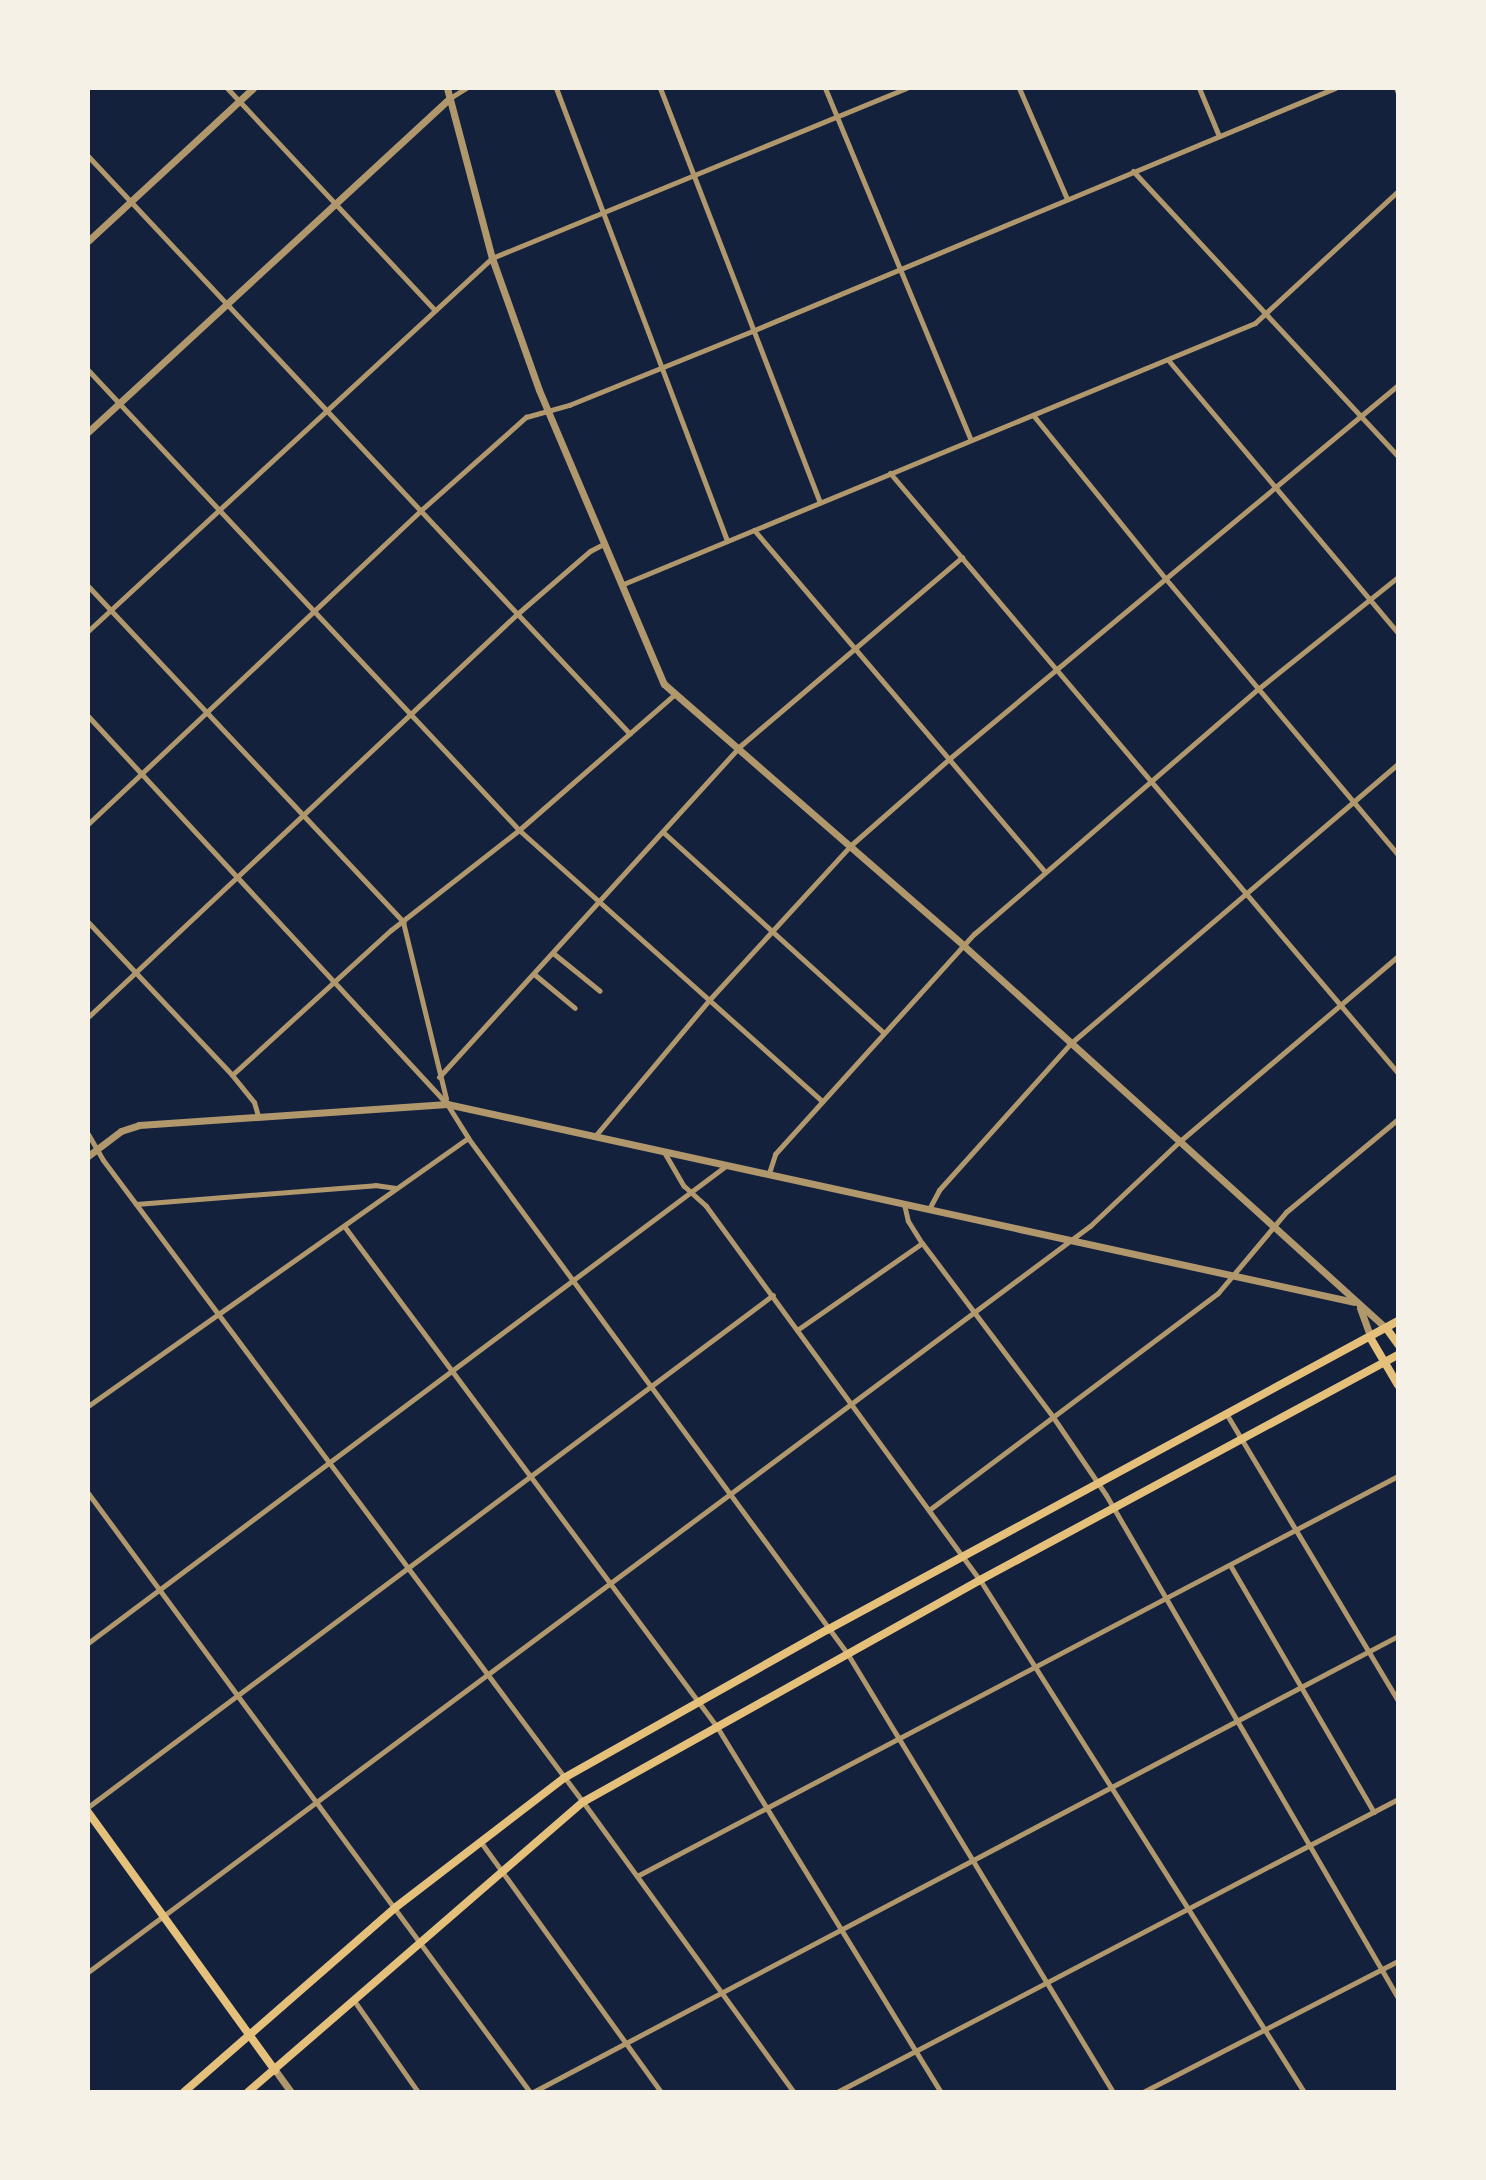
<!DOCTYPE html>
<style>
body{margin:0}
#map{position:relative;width:1486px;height:2180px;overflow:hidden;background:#14213d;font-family:Literata,serif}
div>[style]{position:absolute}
.minor>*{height:5px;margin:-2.5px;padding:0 2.5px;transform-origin:2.5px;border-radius:2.5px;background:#b1986c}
.tertiary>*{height:7px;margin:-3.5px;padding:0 3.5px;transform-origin:3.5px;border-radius:3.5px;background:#b1986c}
.secondary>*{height:8px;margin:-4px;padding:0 4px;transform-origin:4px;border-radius:4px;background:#e5c07b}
span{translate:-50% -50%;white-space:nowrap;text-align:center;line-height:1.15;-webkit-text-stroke:8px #f6f1e7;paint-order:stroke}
.frame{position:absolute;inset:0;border:90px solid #f6f1e7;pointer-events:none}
</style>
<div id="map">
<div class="minor">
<div style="left:227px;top:88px;width:303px;rotate:46.9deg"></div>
<div style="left:556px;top:88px;width:484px;rotate:69.3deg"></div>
<div style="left:660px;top:88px;width:444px;rotate:68.9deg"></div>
<div style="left:825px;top:88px;width:381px;rotate:67.5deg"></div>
<div style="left:1019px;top:88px;width:121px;rotate:66.6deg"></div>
<div style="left:1199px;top:88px;width:52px;rotate:67.4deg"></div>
<div style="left:1396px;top:88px;width:5px;rotate:68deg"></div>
<div style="left:450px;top:98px;width:19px;rotate:-32deg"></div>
<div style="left:88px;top:156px;width:792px;rotate:46.84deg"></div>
<div style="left:1133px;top:171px;width:389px;rotate:47.1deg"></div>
<div style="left:1169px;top:361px;width:356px;rotate:49.9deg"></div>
<div style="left:88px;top:370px;width:630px;rotate:46.86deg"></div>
<div style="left:519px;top:830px;width:407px;rotate:41.8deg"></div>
<div style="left:1033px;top:415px;width:210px;rotate:51deg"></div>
<div style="left:1165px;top:578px;width:362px;rotate:49.9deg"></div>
<div style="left:890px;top:473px;width:786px;rotate:49.75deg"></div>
<div style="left:754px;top:530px;width:449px;rotate:49.6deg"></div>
<div style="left:621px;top:585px;width:686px;rotate:-22.45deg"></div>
<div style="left:1255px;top:323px;width:195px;rotate:-42.7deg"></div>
<div style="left:88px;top:586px;width:461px;rotate:46.8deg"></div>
<div style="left:403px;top:922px;width:182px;rotate:76.3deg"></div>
<div style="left:88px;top:631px;width:550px;rotate:-42.72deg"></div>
<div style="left:492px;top:258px;width:448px;rotate:-22.3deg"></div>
<div style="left:88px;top:716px;width:529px;rotate:47.22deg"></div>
<div style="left:447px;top:1104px;width:40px;rotate:58deg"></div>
<div style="left:468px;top:1138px;width:639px;rotate:53.65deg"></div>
<div style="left:847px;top:1653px;width:513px;rotate:58.79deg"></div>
<div style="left:88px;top:824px;width:456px;rotate:-43.3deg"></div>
<div style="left:420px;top:511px;width:142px;rotate:-41.6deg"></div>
<div style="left:526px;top:417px;width:45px;rotate:-15.6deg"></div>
<div style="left:569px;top:405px;width:197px;rotate:-22deg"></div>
<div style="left:752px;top:331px;width:632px;rotate:-22.63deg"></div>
<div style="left:663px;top:832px;width:297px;rotate:42.3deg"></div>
<div style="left:88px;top:922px;width:210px;rotate:46.7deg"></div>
<div style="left:232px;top:1075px;width:35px;rotate:51deg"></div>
<div style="left:254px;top:1102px;width:15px;rotate:74deg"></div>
<div style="left:553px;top:953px;width:60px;rotate:39deg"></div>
<div style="left:534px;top:974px;width:53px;rotate:39.7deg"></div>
<div style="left:88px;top:1017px;width:587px;rotate:-43.21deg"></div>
<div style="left:516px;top:615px;width:98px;rotate:-40.9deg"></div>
<div style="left:590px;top:551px;width:13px;rotate:-27deg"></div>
<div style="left:232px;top:1075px;width:215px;rotate:-42.4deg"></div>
<div style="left:391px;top:930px;width:162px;rotate:-38deg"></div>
<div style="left:519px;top:830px;width:206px;rotate:-41.1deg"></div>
<div style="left:439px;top:1077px;width:446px;rotate:-47.7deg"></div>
<div style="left:739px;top:747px;width:293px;rotate:-40.4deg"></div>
<div style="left:88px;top:1134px;width:30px;rotate:60deg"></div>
<div style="left:103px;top:1160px;width:802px;rotate:53.22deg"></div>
<div style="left:583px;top:1802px;width:359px;rotate:54deg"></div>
<div style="left:595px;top:1136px;width:179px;rotate:-50deg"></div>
<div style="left:710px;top:999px;width:207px;rotate:-47.5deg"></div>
<div style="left:850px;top:846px;width:132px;rotate:-41.3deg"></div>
<div style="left:949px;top:759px;width:584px;rotate:-39.79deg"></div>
<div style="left:664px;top:1152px;width:39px;rotate:60deg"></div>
<div style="left:684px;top:1186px;width:30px;rotate:42deg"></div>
<div style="left:706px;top:1206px;width:464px;rotate:53.8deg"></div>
<div style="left:980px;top:1580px;width:606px;rotate:57.67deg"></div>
<div style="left:769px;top:1173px;width:20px;rotate:-72deg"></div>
<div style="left:775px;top:1154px;width:297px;rotate:-47.9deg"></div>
<div style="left:974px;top:934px;width:375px;rotate:-40.8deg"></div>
<div style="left:1258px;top:689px;width:179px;rotate:-38.7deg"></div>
<div style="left:136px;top:1204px;width:240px;rotate:-4.5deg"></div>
<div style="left:375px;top:1185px;width:21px;rotate:8deg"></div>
<div style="left:904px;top:1204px;width:17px;rotate:77deg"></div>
<div style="left:908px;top:1221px;width:26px;rotate:58deg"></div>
<div style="left:922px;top:1243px;width:218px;rotate:53deg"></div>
<div style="left:1053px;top:1417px;width:94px;rotate:55.8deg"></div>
<div style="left:1106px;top:1495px;width:582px;rotate:59.86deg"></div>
<div style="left:929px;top:1209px;width:21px;rotate:-62deg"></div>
<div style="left:939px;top:1190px;width:198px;rotate:-48.1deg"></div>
<div style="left:1071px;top:1043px;width:430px;rotate:-40.5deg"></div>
<div style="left:344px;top:1226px;width:625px;rotate:53.33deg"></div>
<div style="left:717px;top:1727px;width:428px;rotate:58.5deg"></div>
<div style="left:797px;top:1330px;width:152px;rotate:-34.8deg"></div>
<div style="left:88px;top:1406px;width:465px;rotate:-35.2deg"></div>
<div style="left:1227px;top:1415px;width:333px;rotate:59.1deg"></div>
<div style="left:88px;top:1493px;width:744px;rotate:53.58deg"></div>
<div style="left:929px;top:1510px;width:361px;rotate:-36.9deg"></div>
<div style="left:1218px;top:1293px;width:106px;rotate:-50deg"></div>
<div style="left:1286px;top:1212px;width:146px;rotate:-39.7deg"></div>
<div style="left:1230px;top:1565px;width:286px;rotate:59.8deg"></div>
<div style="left:88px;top:1643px;width:798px;rotate:-36.8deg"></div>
<div style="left:88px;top:1807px;width:855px;rotate:-36.78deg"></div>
<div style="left:480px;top:1841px;width:309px;rotate:54.2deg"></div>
<div style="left:637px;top:1876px;width:860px;rotate:-27.73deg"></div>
<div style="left:88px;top:1972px;width:1249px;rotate:-36.67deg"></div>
<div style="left:1090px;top:1226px;width:124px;rotate:-43.4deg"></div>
<div style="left:1180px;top:1141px;width:286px;rotate:-40.3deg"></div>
<div style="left:355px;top:2002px;width:110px;rotate:55deg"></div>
<div style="left:533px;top:2092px;width:978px;rotate:-27.8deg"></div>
<div style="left:837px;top:2092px;width:633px;rotate:-27.58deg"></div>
<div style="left:1143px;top:2092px;width:287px;rotate:-27.2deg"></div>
</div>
<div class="tertiary">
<div style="left:447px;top:88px;width:176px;rotate:75.2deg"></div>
<div style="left:492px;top:258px;width:140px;rotate:70.4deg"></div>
<div style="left:539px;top:390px;width:319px;rotate:67deg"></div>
<div style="left:664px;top:684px;width:397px;rotate:41.1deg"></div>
<div style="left:963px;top:945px;width:572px;rotate:42.17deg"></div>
<div style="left:88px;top:241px;width:225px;rotate:-42.8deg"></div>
<div style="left:88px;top:432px;width:493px;rotate:-42.7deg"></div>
<div style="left:88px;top:1156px;width:41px;rotate:-37.1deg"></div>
<div style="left:121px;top:1131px;width:19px;rotate:-18deg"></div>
<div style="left:139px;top:1125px;width:309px;rotate:-3.9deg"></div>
<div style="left:447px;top:1104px;width:928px;rotate:12.31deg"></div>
<div style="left:1360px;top:1308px;width:33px;rotate:70deg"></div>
<div style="left:275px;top:2070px;width:27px;rotate:54deg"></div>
</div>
<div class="secondary">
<div style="left:1387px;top:1329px;width:19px;rotate:54deg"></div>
<div style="left:1371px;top:1339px;width:53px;rotate:59.6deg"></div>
<div style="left:88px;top:1812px;width:319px;rotate:54.1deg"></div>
<div style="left:184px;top:2092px;width:281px;rotate:-41.1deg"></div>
<div style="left:396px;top:1907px;width:212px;rotate:-37.5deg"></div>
<div style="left:564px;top:1778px;width:302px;rotate:-29.4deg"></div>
<div style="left:827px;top:1630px;width:649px;rotate:-28.42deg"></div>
<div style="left:248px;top:2092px;width:443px;rotate:-40.9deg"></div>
<div style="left:583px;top:1802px;width:455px;rotate:-29.2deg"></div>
<div style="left:980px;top:1580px;width:475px;rotate:-28.3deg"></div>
</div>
<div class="frame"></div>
</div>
